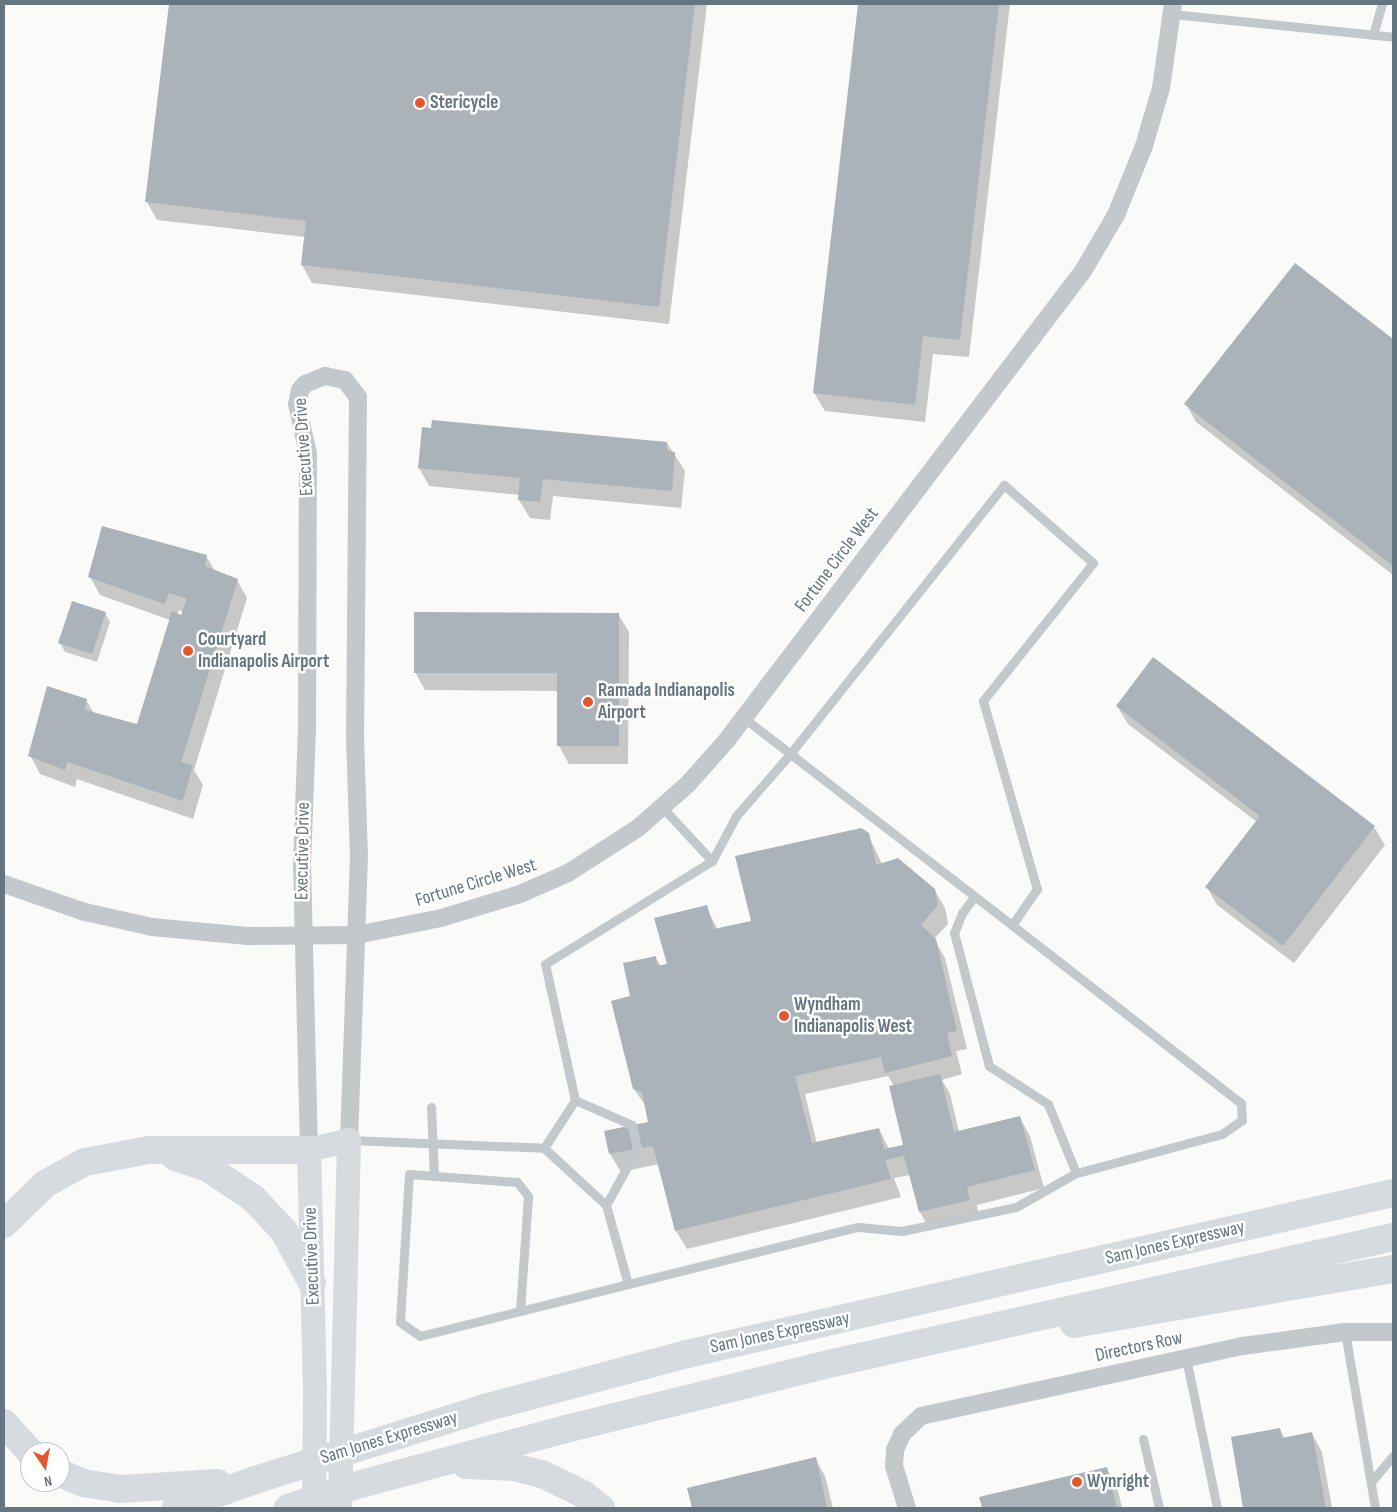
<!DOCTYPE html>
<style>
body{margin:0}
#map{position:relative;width:1397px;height:1512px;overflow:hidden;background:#fafaf8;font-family:"Sofia Sans Condensed",sans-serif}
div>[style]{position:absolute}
.shadow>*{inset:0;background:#0003}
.building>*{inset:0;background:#aab3b9}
.lane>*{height:9px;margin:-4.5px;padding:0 4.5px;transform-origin:4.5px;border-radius:4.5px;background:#c3c8cc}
.street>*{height:18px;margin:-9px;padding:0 9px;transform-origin:9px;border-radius:9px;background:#c3c8cc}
.secondary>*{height:24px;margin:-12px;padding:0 12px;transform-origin:12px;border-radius:12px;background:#d6dbdf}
.highway>*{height:28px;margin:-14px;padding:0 14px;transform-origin:14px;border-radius:14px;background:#d6dbdf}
.dots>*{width:14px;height:14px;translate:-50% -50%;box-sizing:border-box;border:2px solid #fff;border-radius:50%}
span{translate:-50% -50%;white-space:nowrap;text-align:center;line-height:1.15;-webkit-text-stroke:5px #fff;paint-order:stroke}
.poi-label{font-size:19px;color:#657683;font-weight:700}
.left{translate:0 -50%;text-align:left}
.street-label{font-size:19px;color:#657683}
.frame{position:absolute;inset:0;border:5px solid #657683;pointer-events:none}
.north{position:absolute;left:20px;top:1442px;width:50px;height:50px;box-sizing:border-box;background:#fff;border:1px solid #c1c8cd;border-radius:50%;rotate:168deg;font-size:14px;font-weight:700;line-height:20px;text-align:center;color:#657683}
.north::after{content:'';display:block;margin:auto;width:18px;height:22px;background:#e4572e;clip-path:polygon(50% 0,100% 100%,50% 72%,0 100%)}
</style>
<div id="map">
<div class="shadow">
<div style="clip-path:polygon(170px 4px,707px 4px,669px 324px,312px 283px,302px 265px,305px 237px,157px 220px,147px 202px)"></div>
<div style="clip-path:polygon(859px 4px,1010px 4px,969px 357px,933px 354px,925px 422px,825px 411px,814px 393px)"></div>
<div style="clip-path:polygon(1295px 265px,1393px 341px,1393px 575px,1196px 422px,1186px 404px)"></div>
<div style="clip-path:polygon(423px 428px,667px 443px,685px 471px,681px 508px,553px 496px,550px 520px,530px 518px,519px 500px,520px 495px,429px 486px,419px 468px)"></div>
<div style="clip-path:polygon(evenodd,206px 556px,215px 571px,237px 580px,247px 598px,194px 770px,203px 785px,193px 819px,77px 779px,75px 787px,40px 774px,30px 755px,86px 700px,94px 713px,138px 726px,170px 620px,100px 595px,90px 577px,206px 556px,179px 610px,184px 612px,182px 617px,177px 615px,179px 610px)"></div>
<div style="clip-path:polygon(105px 613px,110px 622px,97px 662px,65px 652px,60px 643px)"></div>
<div style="clip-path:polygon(618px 614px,629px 632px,628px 764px,569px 764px,559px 746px,559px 691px,425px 690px,415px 672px)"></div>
<div style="clip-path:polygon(1154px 659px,1374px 827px,1385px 845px,1294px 963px,1217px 905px,1207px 887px,1257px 822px,1128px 724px,1117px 706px)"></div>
<div style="clip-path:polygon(evenodd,868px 834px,882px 864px,934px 889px,945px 908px,948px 924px,934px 939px,945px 958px,967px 1049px,956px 1051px,962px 1074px,942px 1080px,950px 1094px,959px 1132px,1020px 1118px,1030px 1136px,1044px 1188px,977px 1205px,979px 1218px,930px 1230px,920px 1212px,910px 1175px,894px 1178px,901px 1197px,687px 1249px,676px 1231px,659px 1164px,621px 1172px,610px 1154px,650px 1123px,647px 1108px,634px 1089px,631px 997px,655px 957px,661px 966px,669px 964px,706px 907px,718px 930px,752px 922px,868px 834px,888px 1076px,894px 1086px,905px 1146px,889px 1149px,879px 1129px,817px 1144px,805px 1094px,888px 1076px)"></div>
<div style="clip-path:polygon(1280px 1430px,1285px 1439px,1312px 1434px,1322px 1452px,1332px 1508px,1244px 1508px,1232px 1438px)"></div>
<div style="clip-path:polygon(815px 1458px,825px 1476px,833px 1508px,693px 1508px,688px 1489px)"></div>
<div style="clip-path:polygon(1106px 1468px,1117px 1486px,1122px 1508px,983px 1508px,981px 1498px)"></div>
</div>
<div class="building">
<div style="clip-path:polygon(169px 4px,695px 4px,659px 307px,301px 265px,306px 221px,145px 202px)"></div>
<div style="clip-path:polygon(858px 4px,999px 4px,960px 340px,923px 336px,915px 405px,813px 393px)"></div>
<div style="clip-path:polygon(1295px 263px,1393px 339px,1393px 566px,1184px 404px)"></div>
<div style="clip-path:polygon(432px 420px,667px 442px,667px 451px,675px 452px,672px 491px,543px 479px,540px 502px,518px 500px,520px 478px,418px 468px,422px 427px,431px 428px)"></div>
<div style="clip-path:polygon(102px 526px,207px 555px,205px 566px,238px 579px,181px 762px,193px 765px,183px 801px,67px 762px,65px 770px,28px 756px,47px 686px,87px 699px,85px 710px,137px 724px,172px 611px,181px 615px,187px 599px,169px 593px,164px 604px,88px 577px)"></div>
<div style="clip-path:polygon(72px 601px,106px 612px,92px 654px,58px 643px)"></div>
<div style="clip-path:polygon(414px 612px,619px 613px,619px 746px,557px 746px,557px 673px,414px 673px)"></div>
<div style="clip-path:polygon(1153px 657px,1375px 826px,1283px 946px,1205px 887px,1260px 816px,1116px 706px)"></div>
<div style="clip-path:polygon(861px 828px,869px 833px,876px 865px,898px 858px,935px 889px,938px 905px,921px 925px,936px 939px,957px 1031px,947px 1033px,952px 1056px,885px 1073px,881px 1057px,795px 1076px,812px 1143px,879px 1128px,884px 1149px,903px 1145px,889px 1086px,940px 1074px,954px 1132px,1020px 1116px,1035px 1170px,967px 1187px,970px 1200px,919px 1212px,904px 1156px,885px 1160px,891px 1179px,675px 1231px,653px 1146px,609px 1154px,604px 1131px,648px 1122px,642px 1093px,633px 1089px,611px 1001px,630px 996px,623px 963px,656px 956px,657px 966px,667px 964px,654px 918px,707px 905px,714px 929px,751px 921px,735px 856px)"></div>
<div style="clip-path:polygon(1280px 1428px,1282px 1438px,1312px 1432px,1326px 1508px,1243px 1508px,1231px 1437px)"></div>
<div style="clip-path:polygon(816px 1457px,827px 1508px,692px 1508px,687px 1488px)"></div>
<div style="clip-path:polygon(1107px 1467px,1117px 1508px,982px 1508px,979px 1497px)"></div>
</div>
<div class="lane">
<div style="left:1172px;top:14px;width:222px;rotate:5.9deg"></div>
<div style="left:1373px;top:35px;width:32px;rotate:-74deg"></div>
<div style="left:744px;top:718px;width:339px;rotate:37.7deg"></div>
<div style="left:1012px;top:925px;width:290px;rotate:37.9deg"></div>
<div style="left:1241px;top:1103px;width:17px;rotate:87deg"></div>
<div style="left:1242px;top:1120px;width:24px;rotate:145deg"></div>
<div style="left:1222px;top:1134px;width:151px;rotate:165deg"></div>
<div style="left:1076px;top:1173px;width:74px;rotate:-112.1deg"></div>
<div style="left:1048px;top:1104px;width:70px;rotate:-147.2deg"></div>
<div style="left:989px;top:1066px;width:138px;rotate:-104.7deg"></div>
<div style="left:954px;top:933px;width:22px;rotate:-68deg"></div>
<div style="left:962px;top:913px;width:20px;rotate:-53deg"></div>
<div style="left:662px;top:807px;width:74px;rotate:47.2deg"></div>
<div style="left:575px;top:1100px;width:62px;rotate:23.7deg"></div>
<div style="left:632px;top:1125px;width:25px;rotate:78deg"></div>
<div style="left:637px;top:1149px;width:64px;rotate:119deg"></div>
<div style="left:431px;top:1107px;width:69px;rotate:87.5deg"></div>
<div style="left:349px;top:1140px;width:195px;rotate:2.3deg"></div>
<div style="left:628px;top:1284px;width:82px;rotate:-105.6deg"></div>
<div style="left:606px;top:1205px;width:84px;rotate:-137.4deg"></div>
<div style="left:544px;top:1148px;width:57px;rotate:-57.1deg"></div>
<div style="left:575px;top:1100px;width:139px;rotate:-102.4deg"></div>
<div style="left:545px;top:964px;width:196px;rotate:-31.7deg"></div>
<div style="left:712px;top:861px;width:51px;rotate:-61.9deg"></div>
<div style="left:736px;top:816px;width:82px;rotate:-48.9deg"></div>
<div style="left:790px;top:754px;width:344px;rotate:-51.5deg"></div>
<div style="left:1004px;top:485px;width:118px;rotate:41.2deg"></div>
<div style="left:1093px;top:563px;width:176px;rotate:128.6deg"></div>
<div style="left:983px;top:701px;width:196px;rotate:74deg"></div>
<div style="left:1037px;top:889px;width:44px;rotate:124.8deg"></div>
<div style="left:520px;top:1311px;width:115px;rotate:-86deg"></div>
<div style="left:528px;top:1196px;width:18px;rotate:-128deg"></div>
<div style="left:517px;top:1182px;width:108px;rotate:-175.8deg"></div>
<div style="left:409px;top:1174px;width:148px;rotate:93.5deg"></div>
<div style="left:400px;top:1322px;width:24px;rotate:35deg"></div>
<div style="left:420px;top:1336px;width:451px;rotate:-14deg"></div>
<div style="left:858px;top:1227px;width:44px;rotate:5.2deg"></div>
<div style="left:902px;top:1231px;width:116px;rotate:-11.9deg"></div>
<div style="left:1016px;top:1207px;width:69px;rotate:-29.5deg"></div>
<div style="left:1345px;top:1332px;width:179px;rotate:80.3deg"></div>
<div style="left:1186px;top:1358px;width:153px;rotate:78.3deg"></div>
<div style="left:1143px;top:1439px;width:71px;rotate:76.9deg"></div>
<div style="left:1371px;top:1482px;width:34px;rotate:-50deg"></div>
</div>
<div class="street">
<div style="left:4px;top:884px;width:86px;rotate:19.1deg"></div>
<div style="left:85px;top:912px;width:69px;rotate:12.6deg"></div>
<div style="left:152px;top:927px;width:96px;rotate:5.4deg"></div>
<div style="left:248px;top:936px;width:108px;rotate:-0.5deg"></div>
<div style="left:356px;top:935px;width:87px;rotate:-11.3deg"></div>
<div style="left:441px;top:918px;width:83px;rotate:-16.9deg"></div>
<div style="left:520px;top:894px;width:52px;rotate:-23.6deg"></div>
<div style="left:568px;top:873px;width:83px;rotate:-32.7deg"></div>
<div style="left:638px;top:828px;width:67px;rotate:-41.3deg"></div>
<div style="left:688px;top:784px;width:59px;rotate:-48.4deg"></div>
<div style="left:727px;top:740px;width:589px;rotate:-52.8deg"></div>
<div style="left:1083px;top:271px;width:65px;rotate:-59.5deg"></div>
<div style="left:1116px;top:215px;width:74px;rotate:-67.9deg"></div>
<div style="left:1144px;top:146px;width:60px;rotate:-73.7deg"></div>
<div style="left:1161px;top:88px;width:85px;rotate:-81.9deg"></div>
<div style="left:309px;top:1150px;width:285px;rotate:-91.4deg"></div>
<div style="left:302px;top:865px;width:136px;rotate:-87.9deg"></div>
<div style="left:307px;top:729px;width:275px;rotate:-89.8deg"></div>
<div style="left:308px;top:454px;width:51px;rotate:-102.4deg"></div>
<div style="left:297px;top:404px;width:14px;rotate:-78deg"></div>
<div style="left:300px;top:390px;width:8px;rotate:-50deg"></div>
<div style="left:305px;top:384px;width:22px;rotate:-22deg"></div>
<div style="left:325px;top:376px;width:20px;rotate:11deg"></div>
<div style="left:345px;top:380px;width:21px;rotate:53deg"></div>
<div style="left:358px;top:397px;width:340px;rotate:90.5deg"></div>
<div style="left:355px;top:737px;width:118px;rotate:88.1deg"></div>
<div style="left:359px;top:855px;width:285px;rotate:92deg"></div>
<div style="left:907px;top:1508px;width:44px;rotate:-107.2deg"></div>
<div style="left:894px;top:1466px;width:16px;rotate:-86deg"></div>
<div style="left:895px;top:1450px;width:17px;rotate:-66deg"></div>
<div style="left:902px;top:1434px;width:26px;rotate:-43deg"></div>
<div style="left:921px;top:1416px;width:330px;rotate:-12.3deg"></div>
<div style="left:1243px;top:1346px;width:103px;rotate:-7.8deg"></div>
<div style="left:1345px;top:1332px;width:48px"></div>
</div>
<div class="secondary">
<div style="left:314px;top:1508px;width:116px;rotate:-89.5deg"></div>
<div style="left:315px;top:1392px;width:242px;rotate:-91.4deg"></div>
<div style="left:309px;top:1150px;width:41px;rotate:-14deg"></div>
<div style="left:349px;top:1140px;width:368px;rotate:91.4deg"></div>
</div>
<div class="highway">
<div style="left:175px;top:1157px;width:35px;rotate:18deg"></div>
<div style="left:208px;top:1168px;width:54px;rotate:33.7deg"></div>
<div style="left:253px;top:1198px;width:45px;rotate:46.8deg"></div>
<div style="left:284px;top:1231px;width:59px;rotate:61.7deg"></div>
<div style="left:4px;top:1224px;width:57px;rotate:-44.3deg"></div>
<div style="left:45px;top:1184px;width:46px;rotate:-28.8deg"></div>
<div style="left:85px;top:1162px;width:65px;rotate:-10.6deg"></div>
<div style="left:149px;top:1150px;width:160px"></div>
<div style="left:1074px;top:1324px;width:324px;rotate:-9.8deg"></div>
<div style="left:4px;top:1423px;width:39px;rotate:48deg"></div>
<div style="left:466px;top:1465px;width:47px;rotate:2.4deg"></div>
<div style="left:513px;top:1467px;width:30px;rotate:14deg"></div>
<div style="left:542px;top:1474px;width:46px;rotate:26deg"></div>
<div style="left:583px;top:1494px;width:23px;rotate:38deg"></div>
<div style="left:60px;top:1473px;width:25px;rotate:23deg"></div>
<div style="left:83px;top:1483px;width:37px;rotate:9deg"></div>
<div style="left:120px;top:1489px;width:98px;rotate:-3.5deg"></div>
<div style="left:176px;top:1508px;width:84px;rotate:-19.5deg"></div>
<div style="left:255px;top:1480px;width:244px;rotate:-17.4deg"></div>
<div style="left:488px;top:1407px;width:206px;rotate:-14.9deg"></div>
<div style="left:687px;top:1354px;width:724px;rotate:-12.85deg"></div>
<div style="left:288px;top:1508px;width:61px;rotate:-19deg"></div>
<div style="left:346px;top:1488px;width:228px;rotate:-15deg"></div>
<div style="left:566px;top:1429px;width:275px;rotate:-13.9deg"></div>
<div style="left:833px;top:1363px;width:574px;rotate:-12.68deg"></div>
</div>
<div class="dots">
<div style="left:420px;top:103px;background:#e4572e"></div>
<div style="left:188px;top:651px;background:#e4572e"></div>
<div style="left:588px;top:702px;background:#e4572e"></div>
<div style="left:784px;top:1016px;background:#e4572e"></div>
<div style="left:1077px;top:1482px;background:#e4572e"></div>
</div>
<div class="poi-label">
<span class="left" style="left:430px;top:103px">Stericycle</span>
<span class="left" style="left:198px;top:651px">Courtyard<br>Indianapolis Airport</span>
<span class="left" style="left:598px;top:702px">Ramada Indianapolis<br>Airport</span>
<span class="left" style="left:794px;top:1016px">Wyndham<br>Indianapolis West</span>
<span class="left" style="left:1087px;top:1482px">Wynright</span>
</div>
<div class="street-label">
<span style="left:304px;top:447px;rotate:-94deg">Executive Drive</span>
<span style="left:837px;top:560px;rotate:-53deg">Fortune Circle West</span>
<span style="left:303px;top:851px;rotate:-89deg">Executive Drive</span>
<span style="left:476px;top:883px;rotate:-17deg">Fortune Circle West</span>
<span style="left:1175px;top:1243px;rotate:-13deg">Sam Jones Expressway</span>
<span style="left:312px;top:1256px;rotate:-92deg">Executive Drive</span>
<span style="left:780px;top:1333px;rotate:-12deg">Sam Jones Expressway</span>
<span style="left:1139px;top:1347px;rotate:-12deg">Directors Row</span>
<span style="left:389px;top:1438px;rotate:-17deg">Sam Jones Expressway</span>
</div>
<div class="frame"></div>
<div class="north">N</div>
</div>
